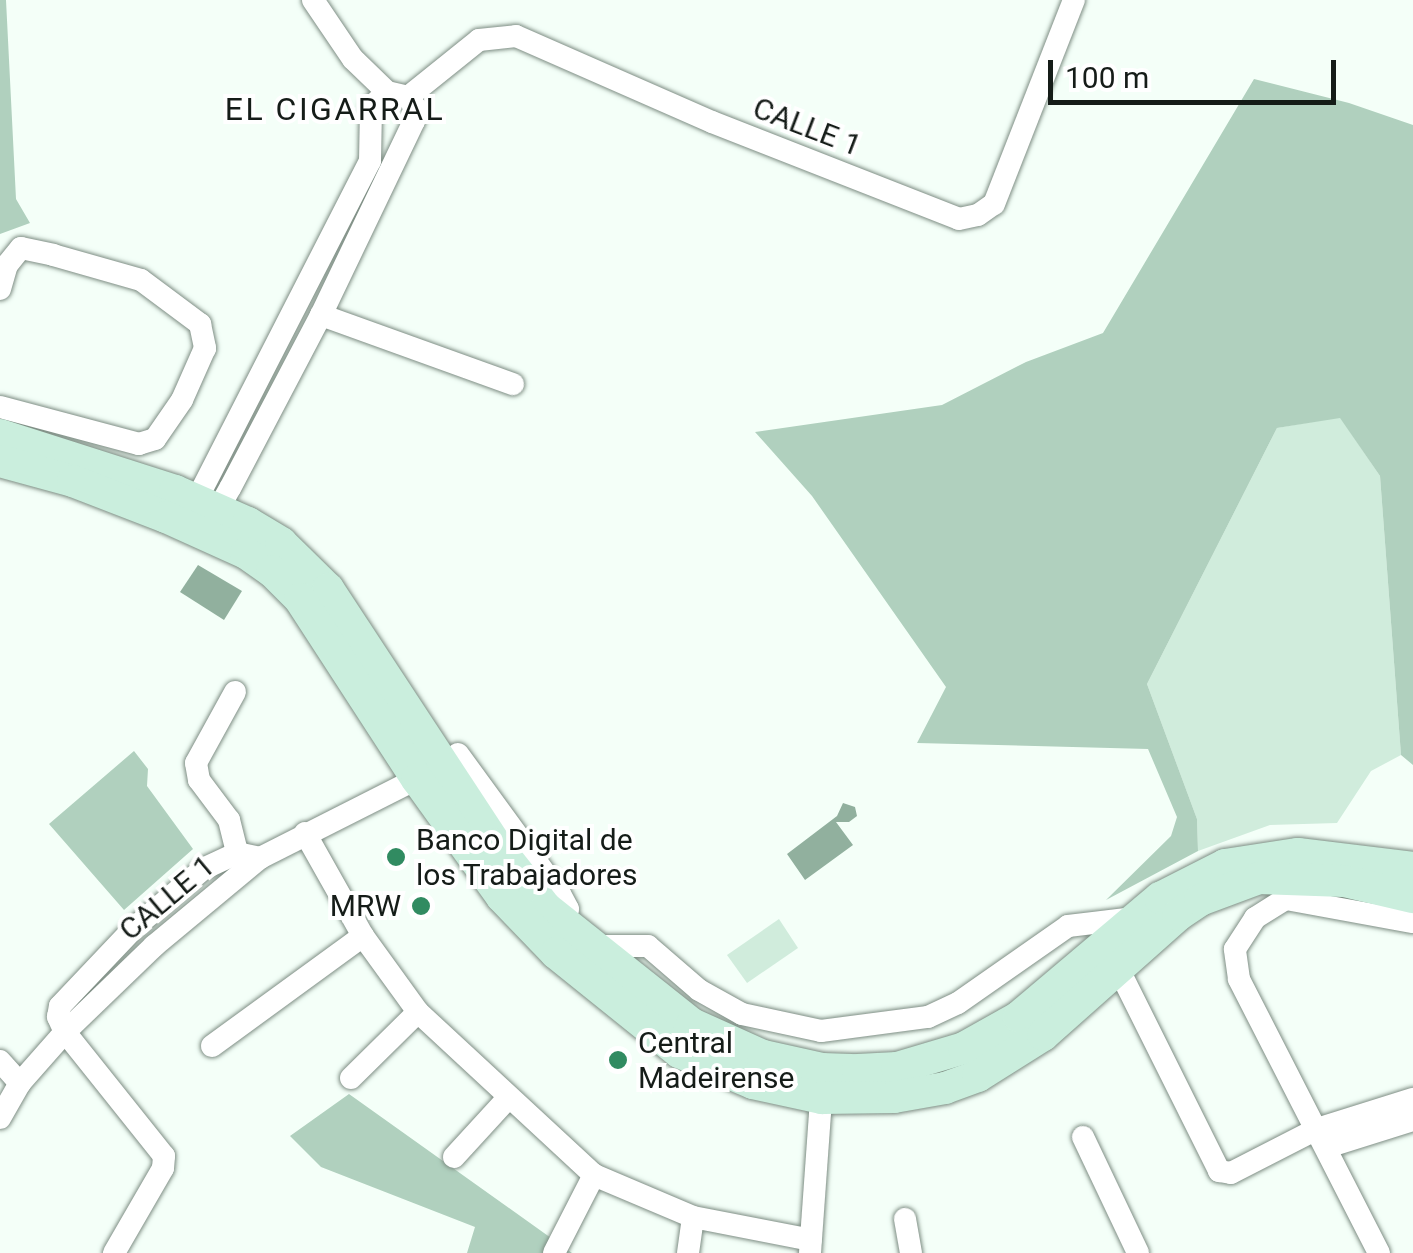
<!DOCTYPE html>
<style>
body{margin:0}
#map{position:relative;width:1413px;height:1253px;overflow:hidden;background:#f4fff8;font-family:Roboto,sans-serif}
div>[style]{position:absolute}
.green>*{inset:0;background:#d0ecdc}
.forest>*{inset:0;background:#b0d0be}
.water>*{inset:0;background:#91b09e}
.roads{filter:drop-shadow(0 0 2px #7e8e84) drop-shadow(0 0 2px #7e8e84)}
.street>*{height:22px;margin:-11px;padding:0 11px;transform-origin:11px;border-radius:11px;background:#fff}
.secondary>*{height:32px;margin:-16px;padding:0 16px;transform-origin:16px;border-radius:16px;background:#caeedd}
.dots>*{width:28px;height:28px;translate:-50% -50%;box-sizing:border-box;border:5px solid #fff;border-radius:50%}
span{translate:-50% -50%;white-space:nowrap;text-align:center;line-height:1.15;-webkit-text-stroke:8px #fff;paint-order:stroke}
.street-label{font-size:30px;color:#151c18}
.poi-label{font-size:30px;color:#151c18}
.left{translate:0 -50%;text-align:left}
.right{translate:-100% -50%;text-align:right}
.neighbourhood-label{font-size:32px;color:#151c18;letter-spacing:2.5px}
.scale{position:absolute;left:1048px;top:60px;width:288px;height:45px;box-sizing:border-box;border:5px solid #151c18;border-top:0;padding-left:12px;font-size:30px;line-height:35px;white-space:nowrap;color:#151c18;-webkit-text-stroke:8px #fff;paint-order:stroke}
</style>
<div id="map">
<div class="green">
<div style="clip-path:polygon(1340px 417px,1380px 476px,1401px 755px,1371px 771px,1337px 823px,1270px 825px,1198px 851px,1197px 819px,1147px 684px,1277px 428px)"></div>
<div style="clip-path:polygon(779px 919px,798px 948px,747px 983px,727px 955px)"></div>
</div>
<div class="forest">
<div style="clip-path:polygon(0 0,6px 0,16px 199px,30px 223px,0 234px)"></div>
<div style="clip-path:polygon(1254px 79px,1349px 103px,1413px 125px,1413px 765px,1401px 755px,1380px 476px,1340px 418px,1277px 428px,1147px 684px,1197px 819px,1198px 851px,1106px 900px,1171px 836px,1177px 817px,1148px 749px,917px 743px,946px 687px,812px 496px,755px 432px,942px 405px,1026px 362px,1103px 333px)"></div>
<div style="clip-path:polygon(134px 751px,148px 769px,147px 786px,193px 849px,124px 910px,49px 824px)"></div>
<div style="clip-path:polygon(349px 1094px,572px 1253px,467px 1253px,475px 1227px,321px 1167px,290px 1136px)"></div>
</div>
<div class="water">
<div style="clip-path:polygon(198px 565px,242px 591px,224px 620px,180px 592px)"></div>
<div style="clip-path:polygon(843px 803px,855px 807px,857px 816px,849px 822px,836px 822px,853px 845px,805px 880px,787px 854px,837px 816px)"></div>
</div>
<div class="roads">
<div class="street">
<div style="left:313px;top:0;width:71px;rotate:55.9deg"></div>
<div style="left:353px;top:59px;width:47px;rotate:44.1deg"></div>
<div style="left:387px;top:92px;width:22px;rotate:13deg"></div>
<div style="left:408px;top:97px;width:12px;rotate:55deg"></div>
<div style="left:415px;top:107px;width:14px;rotate:94deg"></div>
<div style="left:414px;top:121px;width:215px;rotate:115.6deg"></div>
<div style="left:321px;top:315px;width:195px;rotate:117.7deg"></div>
<div style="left:230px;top:488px;width:25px;rotate:119deg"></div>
<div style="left:218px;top:510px;width:30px;rotate:136deg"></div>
<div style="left:196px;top:531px;width:32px;rotate:-88deg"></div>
<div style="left:197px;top:499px;width:380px;rotate:-62.9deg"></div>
<div style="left:370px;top:161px;width:54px;rotate:-88.9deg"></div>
<div style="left:371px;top:107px;width:22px;rotate:-43deg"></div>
<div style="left:408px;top:97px;width:91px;rotate:-38.8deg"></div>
<div style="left:479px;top:40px;width:37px;rotate:-6deg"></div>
<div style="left:516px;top:36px;width:214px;rotate:23.7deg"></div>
<div style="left:712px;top:122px;width:265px;rotate:21.4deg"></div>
<div style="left:959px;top:219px;width:19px;rotate:-12deg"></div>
<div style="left:978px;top:215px;width:19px;rotate:-35deg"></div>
<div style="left:994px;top:204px;width:219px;rotate:-68.6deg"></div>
<div style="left:0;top:289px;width:25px;rotate:-74deg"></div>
<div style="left:7px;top:265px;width:22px;rotate:-51deg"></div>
<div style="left:21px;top:248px;width:33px;rotate:12deg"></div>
<div style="left:53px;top:255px;width:91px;rotate:15.9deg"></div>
<div style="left:141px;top:280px;width:74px;rotate:36.7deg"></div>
<div style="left:200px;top:324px;width:25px;rotate:78deg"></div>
<div style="left:205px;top:348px;width:57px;rotate:113.9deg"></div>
<div style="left:182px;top:400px;width:47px;rotate:124.7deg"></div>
<div style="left:155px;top:439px;width:17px;rotate:163deg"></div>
<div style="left:139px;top:444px;width:144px;rotate:-165.1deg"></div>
<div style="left:321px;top:315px;width:204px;rotate:19.8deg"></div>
<div style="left:235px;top:692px;width:81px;rotate:118.8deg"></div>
<div style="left:196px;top:763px;width:17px;rotate:80deg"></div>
<div style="left:199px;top:780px;width:50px;rotate:53.1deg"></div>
<div style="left:229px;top:820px;width:34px;rotate:76deg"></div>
<div style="left:458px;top:754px;width:173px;rotate:53.9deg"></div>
<div style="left:560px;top:894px;width:17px;rotate:62deg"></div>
<div style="left:568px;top:909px;width:14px;rotate:111deg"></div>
<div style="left:305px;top:833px;width:118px;rotate:60.6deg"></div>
<div style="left:363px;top:936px;width:94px;rotate:54.1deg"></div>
<div style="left:418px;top:1012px;width:240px;rotate:42.8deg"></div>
<div style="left:594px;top:1175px;width:108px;rotate:23deg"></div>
<div style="left:693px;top:1217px;width:120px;rotate:11deg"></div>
<div style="left:591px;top:946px;width:57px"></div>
<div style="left:648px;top:946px;width:67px;rotate:40.8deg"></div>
<div style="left:699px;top:990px;width:49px;rotate:29.2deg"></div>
<div style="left:742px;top:1014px;width:81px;rotate:12.1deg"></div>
<div style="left:821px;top:1031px;width:108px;rotate:-7.5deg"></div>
<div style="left:928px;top:1017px;width:33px;rotate:-25deg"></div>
<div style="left:958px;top:1003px;width:134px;rotate:-35deg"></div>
<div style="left:1068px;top:926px;width:65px;rotate:-7deg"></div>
<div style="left:1118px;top:968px;width:227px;rotate:63.5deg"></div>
<div style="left:1219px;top:1171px;width:12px;rotate:9deg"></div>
<div style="left:1231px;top:1173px;width:97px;rotate:-27.1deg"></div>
<div style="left:1317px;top:1129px;width:101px;rotate:-17.4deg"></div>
<div style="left:212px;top:1046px;width:187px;rotate:-36.1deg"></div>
<div style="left:0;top:1061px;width:30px;rotate:48deg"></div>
<div style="left:351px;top:1078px;width:94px;rotate:-44.6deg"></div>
<div style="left:0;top:1118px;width:40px;rotate:-60.3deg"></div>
<div style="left:20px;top:1083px;width:68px;rotate:-48.6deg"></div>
<div style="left:65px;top:1032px;width:124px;rotate:-44deg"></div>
<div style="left:154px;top:946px;width:138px;rotate:-39.7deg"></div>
<div style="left:260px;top:858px;width:186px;rotate:-26.8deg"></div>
<div style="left:1083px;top:1137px;width:128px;rotate:64.6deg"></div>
<div style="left:1327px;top:1147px;width:90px;rotate:-17.4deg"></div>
<div style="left:454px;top:1157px;width:80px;rotate:-47.5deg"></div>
<div style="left:905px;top:1219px;width:35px;rotate:80deg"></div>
<div style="left:114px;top:1253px;width:98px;rotate:-60deg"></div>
<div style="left:163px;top:1168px;width:12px;rotate:-85deg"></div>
<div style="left:164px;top:1156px;width:159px;rotate:-128.6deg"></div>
<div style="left:65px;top:1032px;width:17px;rotate:-115deg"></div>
<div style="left:58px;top:1017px;width:11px;rotate:-80deg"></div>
<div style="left:60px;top:1006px;width:108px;rotate:-46.5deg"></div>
<div style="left:134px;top:928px;width:91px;rotate:-40.5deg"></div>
<div style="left:203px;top:869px;width:38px;rotate:-25deg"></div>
<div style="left:237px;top:853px;width:24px;rotate:12deg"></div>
<div style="left:554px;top:1253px;width:88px;rotate:-62.9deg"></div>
<div style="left:688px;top:1253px;width:36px;rotate:-82deg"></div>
<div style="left:810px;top:1253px;width:166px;rotate:-85.9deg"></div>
<div style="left:1379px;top:1253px;width:308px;rotate:-117.1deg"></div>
<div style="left:1239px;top:979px;width:30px;rotate:-98deg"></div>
<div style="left:1235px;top:949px;width:37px;rotate:-57deg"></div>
<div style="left:1255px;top:918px;width:36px;rotate:-32deg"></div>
<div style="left:1286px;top:899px;width:129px;rotate:10.3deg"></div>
</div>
<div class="secondary">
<div style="left:0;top:435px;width:184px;rotate:17.7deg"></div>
<div style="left:175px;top:491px;width:80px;rotate:23.7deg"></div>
<div style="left:248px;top:523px;width:39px;rotate:31deg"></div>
<div style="left:281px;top:543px;width:66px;rotate:44.4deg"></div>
<div style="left:328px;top:589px;width:306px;rotate:56.7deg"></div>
<div style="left:496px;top:845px;width:80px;rotate:51.6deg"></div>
<div style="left:546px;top:908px;width:186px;rotate:38.5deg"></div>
<div style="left:692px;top:1024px;width:78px;rotate:24.3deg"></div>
<div style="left:763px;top:1056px;width:60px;rotate:12.4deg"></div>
<div style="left:822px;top:1069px;width:36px;rotate:2deg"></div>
<div style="left:858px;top:1070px;width:39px;rotate:-3deg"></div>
<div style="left:897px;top:1068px;width:70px;rotate:-16.6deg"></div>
<div style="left:964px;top:1048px;width:63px;rotate:-29.4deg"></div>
<div style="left:1019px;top:1017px;width:185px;rotate:-40.2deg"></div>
<div style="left:1160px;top:898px;width:73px;rotate:-26.9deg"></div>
<div style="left:1225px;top:865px;width:74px;rotate:-8.6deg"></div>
<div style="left:1298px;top:854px;width:116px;rotate:6.9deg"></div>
<div style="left:0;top:461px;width:76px;rotate:15.3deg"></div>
<div style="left:73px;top:481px;width:100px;rotate:21.2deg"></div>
<div style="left:166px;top:517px;width:88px;rotate:24.2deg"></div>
<div style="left:246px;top:553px;width:32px;rotate:35deg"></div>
<div style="left:272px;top:571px;width:40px;rotate:45deg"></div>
<div style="left:300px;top:599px;width:215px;rotate:57deg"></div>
<div style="left:417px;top:779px;width:145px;rotate:54.2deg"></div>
<div style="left:502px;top:897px;width:78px;rotate:46deg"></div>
<div style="left:556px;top:953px;width:158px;rotate:38.8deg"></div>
<div style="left:679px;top:1052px;width:80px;rotate:22.7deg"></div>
<div style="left:753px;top:1083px;width:71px;rotate:12.3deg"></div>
<div style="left:822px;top:1098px;width:72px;rotate:-0.8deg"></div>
<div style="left:894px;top:1097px;width:52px;rotate:-10deg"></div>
<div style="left:945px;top:1088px;width:35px;rotate:-20deg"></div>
<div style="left:978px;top:1076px;width:77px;rotate:-32.2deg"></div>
<div style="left:1043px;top:1035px;width:181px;rotate:-41.6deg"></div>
<div style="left:1178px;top:915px;width:27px;rotate:-34deg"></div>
<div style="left:1200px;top:900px;width:63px;rotate:-20.4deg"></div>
<div style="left:1259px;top:878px;width:85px;rotate:2deg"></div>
<div style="left:1344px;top:881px;width:71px;rotate:13.1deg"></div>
</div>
</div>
<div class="dots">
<div style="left:396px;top:857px;background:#318b61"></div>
<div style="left:421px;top:906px;background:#318b61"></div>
<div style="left:618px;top:1060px;background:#318b61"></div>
</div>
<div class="street-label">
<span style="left:807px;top:127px;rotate:21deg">CALLE 1</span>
<span style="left:167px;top:898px;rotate:-40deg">CALLE 1</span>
</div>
<div class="poi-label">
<span class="left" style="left:416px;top:857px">Banco Digital de<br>los Trabajadores</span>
<span class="right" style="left:401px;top:906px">MRW</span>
<span class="left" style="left:638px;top:1060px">Central<br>Madeirense</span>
</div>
<div class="neighbourhood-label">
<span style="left:335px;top:109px">EL CIGARRAL</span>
</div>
<div class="scale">100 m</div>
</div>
